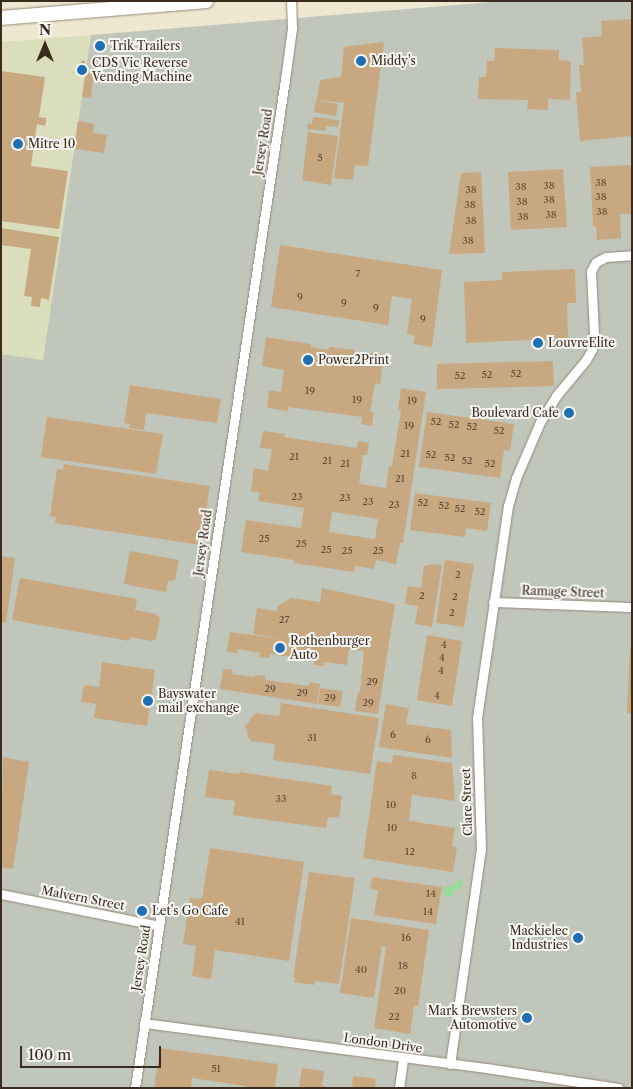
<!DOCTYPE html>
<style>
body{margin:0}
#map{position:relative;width:633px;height:1089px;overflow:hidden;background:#efe8d1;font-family:"Libre Caslon Text",serif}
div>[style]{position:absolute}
.built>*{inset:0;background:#dbdebd}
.industrial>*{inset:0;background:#c1c6ba}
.green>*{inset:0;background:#97dd97}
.building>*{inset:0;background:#c7a880}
.roads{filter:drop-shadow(0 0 1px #958978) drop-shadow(0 0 1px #958978)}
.street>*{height:9px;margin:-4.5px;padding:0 4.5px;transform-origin:4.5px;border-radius:4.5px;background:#fff}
.primary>*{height:14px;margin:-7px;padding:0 7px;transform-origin:7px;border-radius:7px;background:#fff}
.dots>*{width:14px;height:14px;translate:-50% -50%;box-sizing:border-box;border:2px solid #f6f6f2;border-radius:50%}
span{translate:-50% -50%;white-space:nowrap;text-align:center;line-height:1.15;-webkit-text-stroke:4px #f6f6f2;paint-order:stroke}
.number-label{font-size:10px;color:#5e4a36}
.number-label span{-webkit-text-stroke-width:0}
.poi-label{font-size:12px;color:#3b2a1e}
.left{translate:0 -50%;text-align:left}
.right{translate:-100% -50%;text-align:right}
.street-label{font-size:12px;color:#3b2a1e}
.frame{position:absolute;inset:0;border:2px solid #3b2a1e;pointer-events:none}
.north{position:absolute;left:20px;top:20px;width:50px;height:50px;-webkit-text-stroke:4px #f6f6f2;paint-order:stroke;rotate:0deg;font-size:14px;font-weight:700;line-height:20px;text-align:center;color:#3b2a1e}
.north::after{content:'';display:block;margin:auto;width:18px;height:22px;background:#3b2a1e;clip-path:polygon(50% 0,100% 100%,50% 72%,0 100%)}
.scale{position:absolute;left:20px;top:1046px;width:141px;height:22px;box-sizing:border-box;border:2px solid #3b2a1e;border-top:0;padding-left:6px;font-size:15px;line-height:18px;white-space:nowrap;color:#3b2a1e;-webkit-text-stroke:4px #f6f6f2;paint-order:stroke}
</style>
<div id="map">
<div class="built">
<div style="clip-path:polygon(91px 35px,43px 360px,1px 354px,1px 42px)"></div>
</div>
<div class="industrial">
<div style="clip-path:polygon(505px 1px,632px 1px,632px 1088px,1px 1088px,1px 354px,43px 360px,91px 35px)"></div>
</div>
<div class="green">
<div style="clip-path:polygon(463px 877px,461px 889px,454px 889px,453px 897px,444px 896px,444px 887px,452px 886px)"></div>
</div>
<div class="building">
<div style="clip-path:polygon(632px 19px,632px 136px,580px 141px,576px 92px,581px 92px,579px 65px,584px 65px,582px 38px,602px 36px,601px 21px)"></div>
<div style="clip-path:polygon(384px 42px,368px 166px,355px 165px,353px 180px,334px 178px,344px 103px,317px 100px,320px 80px,341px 77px,344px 47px)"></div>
<div style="clip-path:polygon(495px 48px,559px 50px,559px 60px,571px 61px,570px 100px,548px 99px,548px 110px,527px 109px,528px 100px,478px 99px,479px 77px,486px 77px,487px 61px,494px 61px)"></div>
<div style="clip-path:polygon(81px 61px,85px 61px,83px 76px,79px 76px)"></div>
<div style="clip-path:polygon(1px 71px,45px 77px,39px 117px,46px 118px,46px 122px,45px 126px,37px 124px,31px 166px,68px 171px,59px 229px,1px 221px)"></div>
<div style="clip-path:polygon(86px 71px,94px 72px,91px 98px,82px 97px)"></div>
<div style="clip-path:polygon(316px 100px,338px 104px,336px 116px,314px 112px)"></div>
<div style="clip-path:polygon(313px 117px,339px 120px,338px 127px,326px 126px,325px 131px,307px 129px,308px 123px,312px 124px)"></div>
<div style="clip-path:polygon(78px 121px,94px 124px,93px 133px,107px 135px,104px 153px,74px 149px)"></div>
<div style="clip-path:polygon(308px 132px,338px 136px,331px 185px,302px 180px)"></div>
<div style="clip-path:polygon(632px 165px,632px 214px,620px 214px,621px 238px,597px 240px,596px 226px,593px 226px,590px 167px)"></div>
<div style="clip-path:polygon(563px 169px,567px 227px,511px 230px,508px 172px)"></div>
<div style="clip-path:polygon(481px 172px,485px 253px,449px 254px,461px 173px)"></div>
<div style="clip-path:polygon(1px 228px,59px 237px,49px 300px,41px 298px,40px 307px,31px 306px,32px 297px,24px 296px,31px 249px,1px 245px)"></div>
<div style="clip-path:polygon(280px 245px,442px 270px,432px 347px,413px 344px,415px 336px,407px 334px,412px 299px,392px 296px,388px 325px,271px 307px)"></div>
<div style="clip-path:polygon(575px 269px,576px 303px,567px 303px,568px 338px,466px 343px,464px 282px,502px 280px,502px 272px)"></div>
<div style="clip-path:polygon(266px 337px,311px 344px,311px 347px,329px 350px,329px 347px,355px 350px,355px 354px,365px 356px,365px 352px,384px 355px,380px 384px,375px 383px,370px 412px,374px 413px,372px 426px,361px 424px,362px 417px,288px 407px,288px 411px,267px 408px,269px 390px,281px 392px,284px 370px,262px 366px)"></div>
<div style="clip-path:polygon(553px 361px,554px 386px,437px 389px,437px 364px)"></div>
<div style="clip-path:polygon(130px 385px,221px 399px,217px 423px,146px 413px,144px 430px,129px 428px,130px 424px,124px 423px)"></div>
<div style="clip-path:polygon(evenodd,401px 388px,426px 392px,403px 543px,400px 543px,396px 564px,376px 560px,374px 569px,355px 566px,354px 572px,294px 563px,294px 560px,241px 552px,246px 520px,301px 528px,304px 508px,258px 501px,260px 493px,251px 491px,254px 468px,268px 471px,272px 449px,260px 448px,263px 431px,285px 434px,284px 437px,357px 448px,358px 441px,369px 443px,367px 455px,363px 455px,359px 484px,386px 488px,389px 466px,392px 466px,401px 411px,398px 410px,401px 388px,332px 512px,378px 519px,375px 539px,329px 532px,332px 512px)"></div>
<div style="clip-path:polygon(427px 412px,514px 424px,510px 451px,504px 450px,500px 478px,419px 467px)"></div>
<div style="clip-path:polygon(47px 417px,163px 434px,156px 474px,41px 457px)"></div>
<div style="clip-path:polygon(64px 464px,210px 486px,201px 545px,55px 523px,56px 517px,50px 516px,57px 469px,63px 470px)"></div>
<div style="clip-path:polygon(415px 493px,491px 503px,487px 531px,466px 528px,465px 537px,410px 530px)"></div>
<div style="clip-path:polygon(130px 551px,179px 560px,175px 580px,168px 581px,166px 592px,124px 584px)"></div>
<div style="clip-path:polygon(1px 556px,15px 558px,6px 623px,1px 622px)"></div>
<div style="clip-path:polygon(445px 560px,474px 564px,464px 627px,436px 623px)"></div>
<div style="clip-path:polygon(433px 564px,442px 565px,432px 627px,415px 624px,418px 606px,405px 604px,408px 586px,421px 588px,424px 566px)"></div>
<div style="clip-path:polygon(20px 578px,137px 599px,135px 610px,156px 614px,160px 618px,156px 639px,151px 641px,130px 637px,129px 641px,12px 620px)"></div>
<div style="clip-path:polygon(322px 588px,395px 604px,378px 714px,355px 711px,358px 692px,360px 692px,364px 651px,349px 649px,347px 665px,324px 662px,324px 666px,314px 665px,314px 661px,292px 657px,270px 654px,270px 658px,259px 657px,260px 653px,238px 649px,237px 653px,227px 652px,230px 632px,295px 641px,253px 634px,257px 608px,277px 611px,278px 606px,291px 598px,320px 602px)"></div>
<div style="clip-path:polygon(427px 635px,462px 641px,452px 706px,417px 700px)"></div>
<div style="clip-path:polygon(630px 648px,632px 648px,632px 714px,627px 713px)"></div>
<div style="clip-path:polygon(102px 662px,155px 670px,147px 726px,94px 718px,96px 704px,81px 702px,84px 685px,99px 687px)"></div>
<div style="clip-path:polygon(223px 669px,233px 670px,232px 674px,255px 677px,255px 675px,266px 676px,265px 680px,309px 686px,310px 682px,320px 684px,317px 704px,220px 689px)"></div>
<div style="clip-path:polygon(320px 688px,343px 691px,340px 707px,318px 704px)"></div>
<div style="clip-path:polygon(281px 703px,379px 718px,370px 774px,273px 760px,275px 744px,251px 741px,248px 737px,247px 729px,244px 728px,255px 713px,279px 716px)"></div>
<div style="clip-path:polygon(386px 704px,409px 708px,406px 724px,451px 730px,452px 758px,379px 747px)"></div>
<div style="clip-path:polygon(393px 755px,452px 763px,455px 801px,412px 795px,409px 821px,455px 828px,452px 846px,457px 847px,453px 872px,363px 858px,377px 761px,392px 763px)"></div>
<div style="clip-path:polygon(3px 757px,29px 762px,13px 869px,1px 867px)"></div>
<div style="clip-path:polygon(209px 770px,239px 774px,240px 772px,332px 786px,331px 794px,342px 796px,339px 818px,328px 817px,326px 828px,233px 815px,235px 801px,205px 797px)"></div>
<div style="clip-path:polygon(210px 848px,304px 862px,289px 961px,215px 950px,211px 979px,192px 976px,196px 946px,183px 944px,190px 898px,202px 899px)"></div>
<div style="clip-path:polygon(309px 872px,355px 878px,339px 984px,315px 981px,314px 985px,294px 982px,295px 978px,293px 978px)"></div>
<div style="clip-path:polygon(372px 877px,442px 887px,436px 924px,374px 915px,378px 890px,370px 889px)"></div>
<div style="clip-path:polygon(351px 918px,429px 930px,418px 1006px,414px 1006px,410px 1034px,374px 1028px,386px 947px,382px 946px,374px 998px,340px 993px)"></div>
<div style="clip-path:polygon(160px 1048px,278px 1064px,275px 1088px,245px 1088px,245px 1086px,192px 1078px,191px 1088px,154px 1088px)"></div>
<div style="clip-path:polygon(302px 1068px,324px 1071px,322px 1085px,328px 1088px,299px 1088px)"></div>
<div style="clip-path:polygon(353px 1076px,376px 1079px,375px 1088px,352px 1088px)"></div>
</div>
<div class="roads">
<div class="street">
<div style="left:493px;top:602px;width:139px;rotate:2.1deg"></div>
<div style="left:1px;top:894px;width:161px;rotate:11.4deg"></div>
<div style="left:144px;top:1023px;width:345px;rotate:7.5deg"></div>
<div style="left:486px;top:1068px;width:134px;rotate:8.6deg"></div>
<div style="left:450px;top:1064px;width:216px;rotate:-81.8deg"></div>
<div style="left:481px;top:850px;width:132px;rotate:-91.7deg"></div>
<div style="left:477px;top:718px;width:214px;rotate:-81.7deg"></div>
<div style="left:508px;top:506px;width:29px;rotate:-74deg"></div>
<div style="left:516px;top:478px;width:61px;rotate:-66.8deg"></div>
<div style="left:540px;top:422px;width:31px;rotate:-58deg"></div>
<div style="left:556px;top:396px;width:47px;rotate:-50.2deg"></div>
<div style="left:586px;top:360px;width:13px;rotate:-61deg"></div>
<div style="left:592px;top:349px;width:16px;rotate:-83deg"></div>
<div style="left:594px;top:333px;width:62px;rotate:-92.8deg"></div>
<div style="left:591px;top:271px;width:10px;rotate:-61deg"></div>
<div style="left:596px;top:262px;width:11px;rotate:-27deg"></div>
<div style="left:606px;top:257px;width:26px;rotate:-4deg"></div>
<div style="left:135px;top:1088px;width:1019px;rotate:-81.54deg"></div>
<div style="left:285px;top:80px;width:52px;rotate:-82.3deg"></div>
<div style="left:292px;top:28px;width:27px;rotate:-92deg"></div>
<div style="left:399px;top:1088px;width:30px;rotate:-82deg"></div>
</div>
<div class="primary">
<div style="left:1px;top:18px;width:206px;rotate:-4.7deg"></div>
</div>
</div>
<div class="dots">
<div style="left:100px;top:46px;background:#1f6fb2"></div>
<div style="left:361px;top:61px;background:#1f6fb2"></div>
<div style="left:82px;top:70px;background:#1f6fb2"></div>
<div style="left:18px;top:144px;background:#1f6fb2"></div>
<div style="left:538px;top:343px;background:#1f6fb2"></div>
<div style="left:308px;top:360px;background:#1f6fb2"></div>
<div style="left:569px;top:413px;background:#1f6fb2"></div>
<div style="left:280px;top:648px;background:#1f6fb2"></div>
<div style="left:148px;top:701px;background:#1f6fb2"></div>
<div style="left:142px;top:911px;background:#1f6fb2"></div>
<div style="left:578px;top:938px;background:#1f6fb2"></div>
<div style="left:527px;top:1018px;background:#1f6fb2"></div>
</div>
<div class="number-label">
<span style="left:320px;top:158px">5</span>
<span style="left:601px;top:183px">38</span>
<span style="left:549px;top:186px">38</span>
<span style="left:521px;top:187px">38</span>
<span style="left:471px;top:190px">38</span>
<span style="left:601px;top:197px">38</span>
<span style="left:549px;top:200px">38</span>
<span style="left:522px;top:202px">38</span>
<span style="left:470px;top:205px">38</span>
<span style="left:602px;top:212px">38</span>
<span style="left:551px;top:215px">38</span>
<span style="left:523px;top:217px">38</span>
<span style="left:471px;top:221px">38</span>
<span style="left:468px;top:241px">38</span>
<span style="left:358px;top:274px">7</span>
<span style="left:300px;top:297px">9</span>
<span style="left:344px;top:303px">9</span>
<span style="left:376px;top:308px">9</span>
<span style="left:423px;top:319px">9</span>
<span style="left:516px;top:374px">52</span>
<span style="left:487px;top:375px">52</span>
<span style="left:460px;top:376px">52</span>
<span style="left:310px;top:391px">19</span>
<span style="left:357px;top:400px">19</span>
<span style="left:412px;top:401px">19</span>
<span style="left:436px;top:422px">52</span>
<span style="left:454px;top:425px">52</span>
<span style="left:409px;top:426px">19</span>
<span style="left:472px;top:427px">52</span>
<span style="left:499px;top:431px">52</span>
<span style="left:405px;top:454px">21</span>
<span style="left:431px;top:455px">52</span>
<span style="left:294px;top:457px">21</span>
<span style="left:450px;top:458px">52</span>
<span style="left:327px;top:461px">21</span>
<span style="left:467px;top:461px">52</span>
<span style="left:345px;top:464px">21</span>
<span style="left:490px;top:464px">52</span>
<span style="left:400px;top:479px">21</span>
<span style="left:297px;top:497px">23</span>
<span style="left:345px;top:498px">23</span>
<span style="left:368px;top:502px">23</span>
<span style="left:423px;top:503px">52</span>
<span style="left:394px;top:505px">23</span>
<span style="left:444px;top:506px">52</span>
<span style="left:460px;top:509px">52</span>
<span style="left:480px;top:512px">52</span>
<span style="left:264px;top:539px">25</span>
<span style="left:301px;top:544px">25</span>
<span style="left:326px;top:550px">25</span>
<span style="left:347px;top:551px">25</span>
<span style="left:378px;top:551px">25</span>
<span style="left:458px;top:575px">2</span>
<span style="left:422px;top:596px">2</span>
<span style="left:455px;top:597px">2</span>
<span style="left:452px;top:613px">2</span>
<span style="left:284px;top:620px">27</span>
<span style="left:444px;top:645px">4</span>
<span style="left:442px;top:658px">4</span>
<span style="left:441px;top:671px">4</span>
<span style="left:372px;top:682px">29</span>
<span style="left:270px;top:689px">29</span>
<span style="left:302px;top:693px">29</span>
<span style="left:437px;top:696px">4</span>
<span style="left:330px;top:698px">29</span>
<span style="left:368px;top:703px">29</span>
<span style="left:393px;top:735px">6</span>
<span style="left:312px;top:738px">31</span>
<span style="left:428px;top:740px">6</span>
<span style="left:414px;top:776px">8</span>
<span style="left:281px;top:799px">33</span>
<span style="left:391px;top:805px">10</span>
<span style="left:392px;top:828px">10</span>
<span style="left:410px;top:852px">12</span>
<span style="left:431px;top:894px">14</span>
<span style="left:428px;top:912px">14</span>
<span style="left:240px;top:922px">41</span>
<span style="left:406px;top:938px">16</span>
<span style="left:403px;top:966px">18</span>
<span style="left:361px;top:970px">40</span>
<span style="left:400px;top:991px">20</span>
<span style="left:394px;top:1017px">22</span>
<span style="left:216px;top:1069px">51</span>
</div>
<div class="poi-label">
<span class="left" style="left:110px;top:46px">Trik Trailers</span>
<span class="left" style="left:371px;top:61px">Middy's</span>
<span class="left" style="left:92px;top:70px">CDS Vic Reverse<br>Vending Machine</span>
<span class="left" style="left:28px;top:144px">Mitre 10</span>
<span class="left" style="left:548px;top:343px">LouvreElite</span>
<span class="left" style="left:318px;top:360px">Power2Print</span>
<span class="right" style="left:559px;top:413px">Boulevard Cafe</span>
<span class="left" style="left:290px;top:648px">Rothenburger<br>Auto</span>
<span class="left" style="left:158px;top:701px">Bayswater<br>mail exchange</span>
<span class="left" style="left:152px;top:911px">Let's Go Cafe</span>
<span class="right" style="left:568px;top:938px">Mackielec<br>Industries</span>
<span class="right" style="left:517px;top:1018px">Mark Brewsters<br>Automotive</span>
</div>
<div class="street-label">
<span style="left:263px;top:142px;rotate:-81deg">Jersey Road</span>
<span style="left:203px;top:543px;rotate:-82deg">Jersey Road</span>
<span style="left:563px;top:592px;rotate:2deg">Ramage Street</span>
<span style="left:467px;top:802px;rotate:-92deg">Clare Street</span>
<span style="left:83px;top:898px;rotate:11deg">Malvern Street</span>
<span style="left:141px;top:958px;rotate:-81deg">Jersey Road</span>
<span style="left:383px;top:1043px;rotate:8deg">London Drive</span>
</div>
<div class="frame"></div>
<div class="north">N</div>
<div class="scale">100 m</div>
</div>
